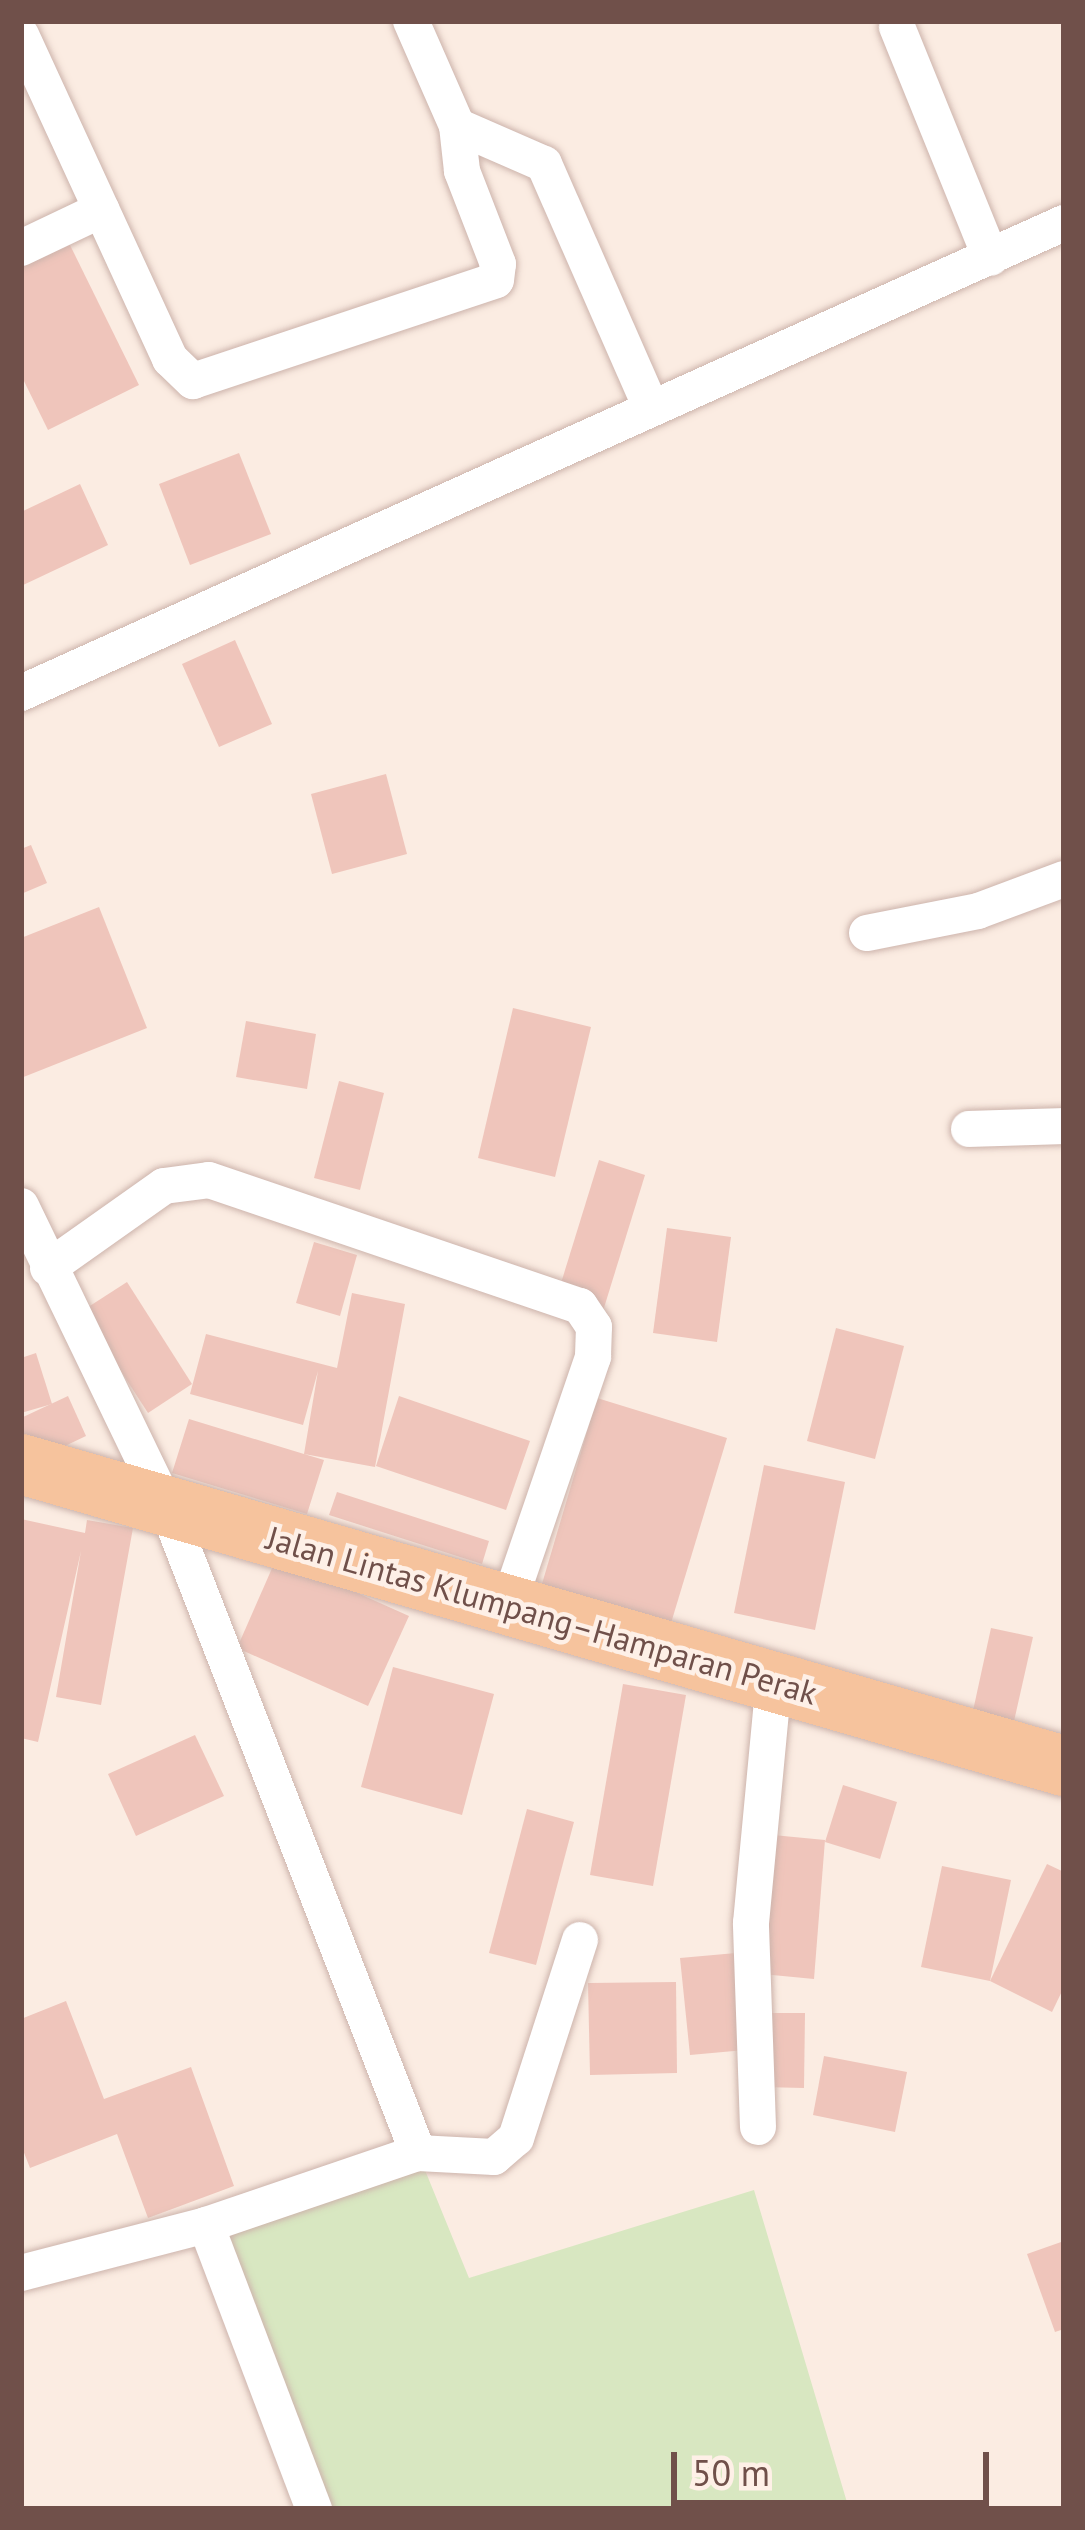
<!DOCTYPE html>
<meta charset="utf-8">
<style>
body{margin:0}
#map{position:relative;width:1085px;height:2530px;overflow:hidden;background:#fbece2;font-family:"PT Sans",sans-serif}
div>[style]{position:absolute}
.green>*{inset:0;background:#d8e7c1}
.building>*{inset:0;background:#efc5bb}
.roads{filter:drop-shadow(0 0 3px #cdb4ac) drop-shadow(0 0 3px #cdb4ac)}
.minor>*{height:36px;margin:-18px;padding:0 18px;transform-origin:18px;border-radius:18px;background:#fff}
.primary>*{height:60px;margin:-30px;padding:0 30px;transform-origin:30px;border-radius:30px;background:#f6c39d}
span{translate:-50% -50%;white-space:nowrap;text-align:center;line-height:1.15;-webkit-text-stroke:9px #fef0e7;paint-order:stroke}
.street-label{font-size:33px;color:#70504a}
.frame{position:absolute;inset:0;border:24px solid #70504a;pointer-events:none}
.scale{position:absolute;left:671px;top:2452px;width:318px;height:54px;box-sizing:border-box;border:6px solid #70504a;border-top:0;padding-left:15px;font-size:36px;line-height:42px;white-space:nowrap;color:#70504a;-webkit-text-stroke:9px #fef0e7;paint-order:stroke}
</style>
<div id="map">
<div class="green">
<div style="clip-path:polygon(418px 2153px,469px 2278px,754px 2190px,849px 2509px,314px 2509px,206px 2225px)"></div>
</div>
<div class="building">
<div style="clip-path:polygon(69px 243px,139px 385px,48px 430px,21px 375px,21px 267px)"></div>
<div style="clip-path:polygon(239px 453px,271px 534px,190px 565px,159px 484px)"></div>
<div style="clip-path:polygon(80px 484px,108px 545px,21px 586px,21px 512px)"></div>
<div style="clip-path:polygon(235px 640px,272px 724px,219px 747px,182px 664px)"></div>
<div style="clip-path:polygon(386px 774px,407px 854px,332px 874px,311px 794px)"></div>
<div style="clip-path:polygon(31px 845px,47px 883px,21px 894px,21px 849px)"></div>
<div style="clip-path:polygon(99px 907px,147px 1028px,21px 1078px,21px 938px)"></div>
<div style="clip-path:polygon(513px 1008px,591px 1027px,555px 1177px,478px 1158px)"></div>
<div style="clip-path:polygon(246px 1021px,316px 1034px,307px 1089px,236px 1077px)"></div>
<div style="clip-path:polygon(339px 1081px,384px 1093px,360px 1190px,314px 1178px)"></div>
<div style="clip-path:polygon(599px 1160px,645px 1175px,603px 1311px,557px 1296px)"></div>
<div style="clip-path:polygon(667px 1228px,731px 1237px,717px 1342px,653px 1333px)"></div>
<div style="clip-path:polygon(314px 1242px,357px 1255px,340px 1316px,296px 1303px)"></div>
<div style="clip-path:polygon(127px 1282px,192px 1384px,148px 1413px,82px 1311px)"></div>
<div style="clip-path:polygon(352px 1293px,405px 1304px,375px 1467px,304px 1454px,324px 1460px,307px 1514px,172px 1473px,189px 1419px,304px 1454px,318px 1371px,303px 1425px,190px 1394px,206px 1334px,337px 1368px)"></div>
<div style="clip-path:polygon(836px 1328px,904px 1346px,875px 1459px,807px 1441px)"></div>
<div style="clip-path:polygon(36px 1353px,52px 1404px,21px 1413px,21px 1358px)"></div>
<div style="clip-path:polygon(68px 1396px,86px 1436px,27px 1464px,21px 1418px)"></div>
<div style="clip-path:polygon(399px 1396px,530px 1441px,506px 1510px,376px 1466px)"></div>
<div style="clip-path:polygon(597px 1398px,727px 1438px,668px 1633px,539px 1594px)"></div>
<div style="clip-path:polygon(764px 1465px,845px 1482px,815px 1630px,734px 1613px)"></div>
<div style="clip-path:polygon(337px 1492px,489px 1541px,482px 1564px,329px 1515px)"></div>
<div style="clip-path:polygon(21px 1519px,85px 1533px,87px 1520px,133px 1528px,101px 1705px,56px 1697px,81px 1551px,38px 1742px,21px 1738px)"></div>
<div style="clip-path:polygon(277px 1557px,409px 1616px,368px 1706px,237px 1648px)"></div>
<div style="clip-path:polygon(991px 1628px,1033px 1637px,1012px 1730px,971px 1720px)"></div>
<div style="clip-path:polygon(393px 1667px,494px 1694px,462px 1815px,361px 1787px)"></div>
<div style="clip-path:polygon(623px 1684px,686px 1695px,653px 1886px,590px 1875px)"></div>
<div style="clip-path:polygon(195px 1735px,224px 1796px,136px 1836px,108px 1774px)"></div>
<div style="clip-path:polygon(843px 1785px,897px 1802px,880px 1859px,825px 1842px)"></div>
<div style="clip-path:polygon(527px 1809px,574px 1822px,536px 1965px,489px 1953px)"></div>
<div style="clip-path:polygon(773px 1835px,825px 1840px,814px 1979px,761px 1974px)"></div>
<div style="clip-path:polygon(1047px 1864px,1064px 1872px,1064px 1987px,1052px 2012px,990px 1981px)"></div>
<div style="clip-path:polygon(942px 1866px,1011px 1880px,990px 1981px,921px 1967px)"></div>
<div style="clip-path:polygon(736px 1953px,745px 2050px,690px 2055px,680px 1958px)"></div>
<div style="clip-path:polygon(676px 1982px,677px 2073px,590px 2075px,588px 1983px)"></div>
<div style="clip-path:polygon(66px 2001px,104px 2099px,191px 2067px,234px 2186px,148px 2218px,117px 2134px,30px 2168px,21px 2145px,21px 2019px)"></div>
<div style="clip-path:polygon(761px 2013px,805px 2013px,804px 2088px,760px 2087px)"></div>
<div style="clip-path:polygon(824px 2056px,907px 2072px,895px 2132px,813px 2115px)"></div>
<div style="clip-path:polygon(1064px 2241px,1064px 2329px,1055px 2332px,1027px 2254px)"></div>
</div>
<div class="roads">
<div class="minor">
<div style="left:411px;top:21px;width:115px;rotate:66.3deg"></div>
<div style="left:457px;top:126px;width:95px;rotate:23.6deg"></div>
<div style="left:544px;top:164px;width:263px;rotate:66.3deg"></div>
<div style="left:897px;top:27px;width:249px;rotate:67.9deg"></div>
<div style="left:21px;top:35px;width:357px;rotate:65.3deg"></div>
<div style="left:170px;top:359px;width:32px;rotate:44deg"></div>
<div style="left:193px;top:381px;width:319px;rotate:-18.4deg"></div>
<div style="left:496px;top:280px;width:16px;rotate:-83deg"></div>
<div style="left:498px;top:264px;width:100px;rotate:-111.2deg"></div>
<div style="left:462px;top:171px;width:45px;rotate:-96.3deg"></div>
<div style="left:21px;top:248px;width:89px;rotate:-25.4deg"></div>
<div style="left:21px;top:693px;width:1144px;rotate:-24.26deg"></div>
<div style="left:867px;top:933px;width:113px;rotate:-11.2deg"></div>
<div style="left:978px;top:911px;width:92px;rotate:-20.4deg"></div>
<div style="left:969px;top:1129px;width:95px;rotate:-1.8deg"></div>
<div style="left:21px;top:1206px;width:338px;rotate:64.2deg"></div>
<div style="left:168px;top:1510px;width:690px;rotate:68.75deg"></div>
<div style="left:48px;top:1268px;width:142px;rotate:-35.3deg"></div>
<div style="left:164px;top:1186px;width:45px;rotate:-7.6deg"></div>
<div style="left:209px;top:1180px;width:392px;rotate:18.8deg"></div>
<div style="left:580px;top:1306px;width:25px;rotate:56deg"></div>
<div style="left:594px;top:1327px;width:30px;rotate:92deg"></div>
<div style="left:593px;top:1357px;width:260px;rotate:108.9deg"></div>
<div style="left:758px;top:2127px;width:204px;rotate:-92deg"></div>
<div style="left:751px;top:1923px;width:244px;rotate:-84.6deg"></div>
<div style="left:206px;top:2225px;width:304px;rotate:69.2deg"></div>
<div style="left:21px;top:2273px;width:191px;rotate:-14.5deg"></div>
<div style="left:206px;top:2225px;width:224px;rotate:-18.8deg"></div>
<div style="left:418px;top:2153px;width:76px;rotate:3deg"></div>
<div style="left:494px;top:2157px;width:29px;rotate:-41deg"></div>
<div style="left:516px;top:2138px;width:208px;rotate:-72.1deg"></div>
</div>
<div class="primary">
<div style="left:21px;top:1464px;width:1086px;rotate:16.15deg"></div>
</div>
</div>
<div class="street-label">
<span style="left:542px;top:1615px;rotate:16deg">Jalan Lintas Klumpang–Hamparan Perak</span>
</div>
<div class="frame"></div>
<div class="scale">50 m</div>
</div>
